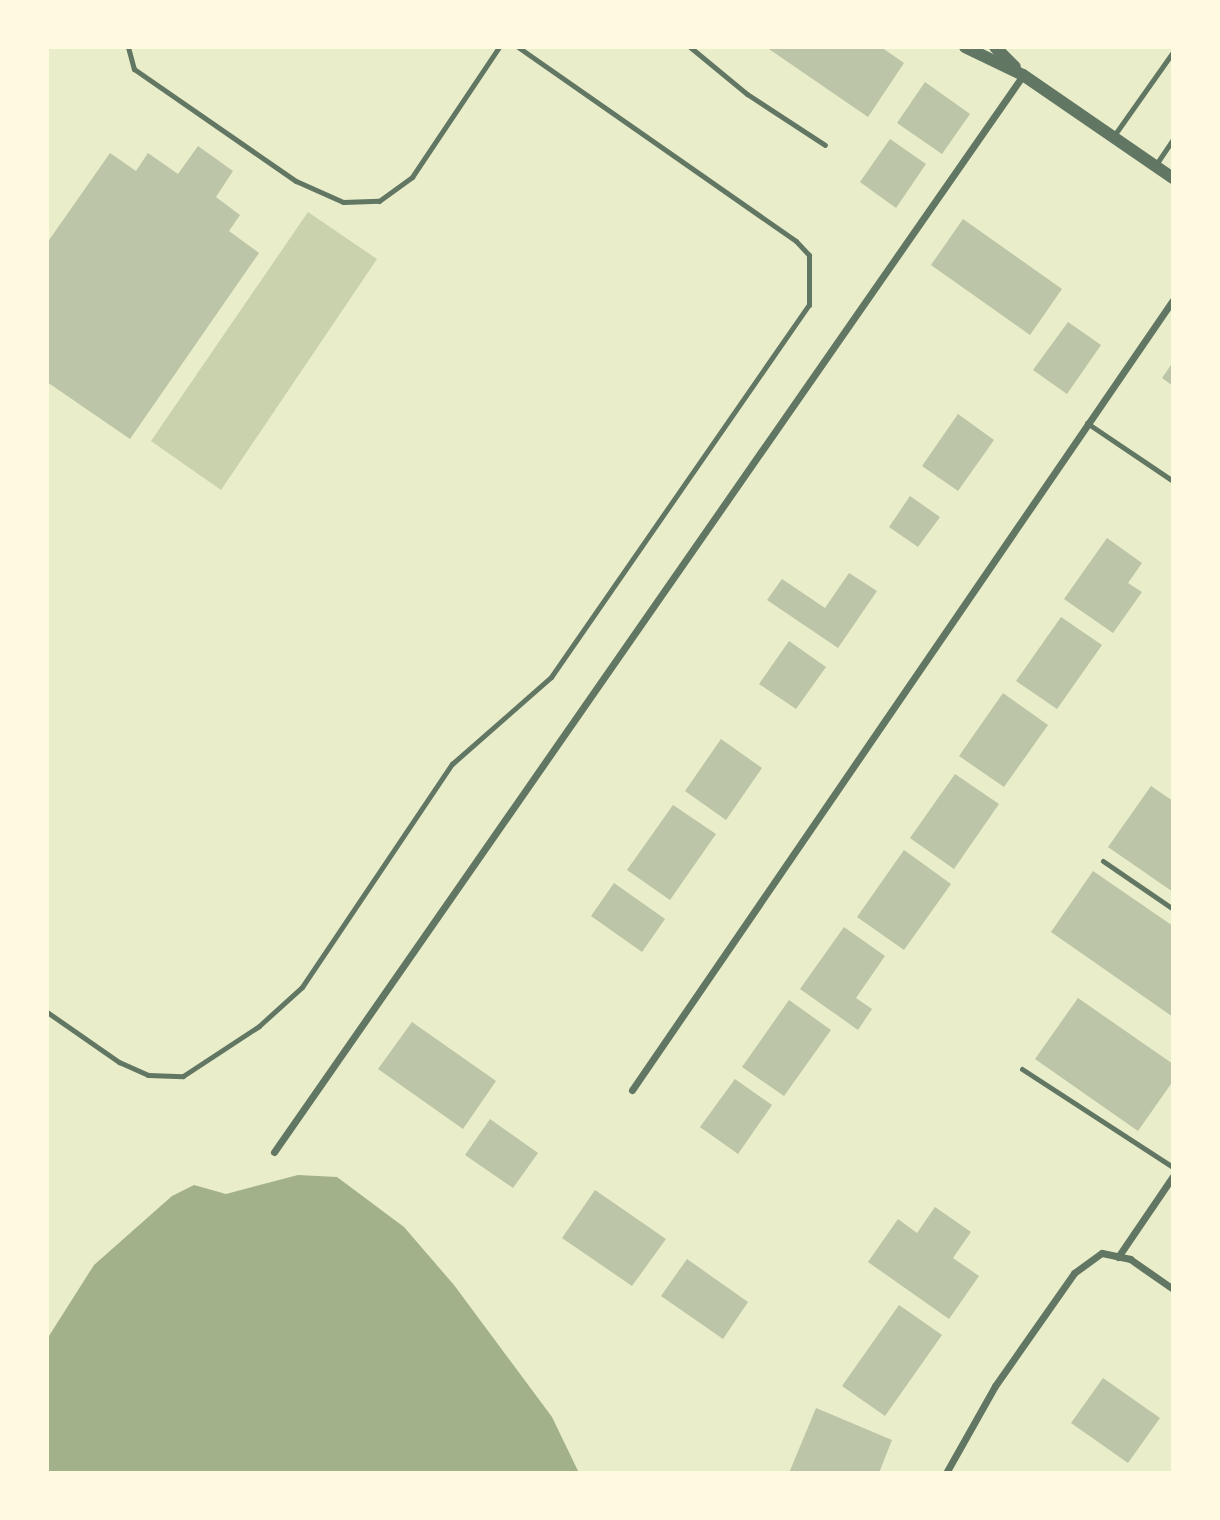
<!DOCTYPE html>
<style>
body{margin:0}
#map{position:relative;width:1220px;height:1520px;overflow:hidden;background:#e9edc9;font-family:"Nunito Sans",sans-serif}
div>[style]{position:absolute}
.green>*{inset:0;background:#cad2ad}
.water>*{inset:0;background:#a3b18a}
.building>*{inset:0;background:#bcc5a7}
.service>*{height:5px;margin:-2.5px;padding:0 2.5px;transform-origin:2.5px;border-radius:2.5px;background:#617663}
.minor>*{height:7px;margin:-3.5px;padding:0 3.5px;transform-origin:3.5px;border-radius:3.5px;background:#617663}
.tertiary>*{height:12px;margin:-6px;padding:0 6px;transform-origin:6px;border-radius:6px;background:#617663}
span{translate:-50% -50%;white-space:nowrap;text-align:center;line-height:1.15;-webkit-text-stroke:5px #fefae0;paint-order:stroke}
.frame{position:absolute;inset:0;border:49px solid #fefae0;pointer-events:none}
</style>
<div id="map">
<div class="green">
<div style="clip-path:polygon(308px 212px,377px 259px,221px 490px,151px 441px)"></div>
</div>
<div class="water">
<div style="clip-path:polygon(298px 1175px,337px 1177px,404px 1227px,454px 1285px,552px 1417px,579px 1473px,47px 1473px,47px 1339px,94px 1265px,172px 1196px,194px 1185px,226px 1194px)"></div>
</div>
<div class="building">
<div style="clip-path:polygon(766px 47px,881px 47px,904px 63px,868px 117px)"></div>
<div style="clip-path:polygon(925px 82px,970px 114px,942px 154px,897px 123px)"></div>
<div style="clip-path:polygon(890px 139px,926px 164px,896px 208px,860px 182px)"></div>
<div style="clip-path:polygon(198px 146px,233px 171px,216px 197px,240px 215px,229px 231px,259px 253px,130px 439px,47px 382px,47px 243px,110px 153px,136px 171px,148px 153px,178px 174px)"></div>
<div style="clip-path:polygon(963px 219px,1062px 289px,1030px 335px,931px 265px)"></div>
<div style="clip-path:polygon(1068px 322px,1101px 345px,1067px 394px,1033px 370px)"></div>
<div style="clip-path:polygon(1173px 362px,1173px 386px,1162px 378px)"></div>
<div style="clip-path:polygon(958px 414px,994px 440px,958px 491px,922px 466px)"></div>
<div style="clip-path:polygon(910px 496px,940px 517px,918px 547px,889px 527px)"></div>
<div style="clip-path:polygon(1107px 538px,1142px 563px,1128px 583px,1142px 592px,1113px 633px,1064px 599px)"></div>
<div style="clip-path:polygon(849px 573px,877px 591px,838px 648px,767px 600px,782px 579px,825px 608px)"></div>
<div style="clip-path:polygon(1061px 617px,1102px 645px,1057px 709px,1016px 681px)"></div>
<div style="clip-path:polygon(789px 641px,826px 667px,796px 709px,759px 684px)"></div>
<div style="clip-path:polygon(1003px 693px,1048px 725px,1004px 787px,959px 756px)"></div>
<div style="clip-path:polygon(721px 739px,762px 768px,726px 820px,685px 791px)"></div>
<div style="clip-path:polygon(955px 774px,999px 804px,954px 869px,910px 838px)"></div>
<div style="clip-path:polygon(1151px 786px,1173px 801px,1173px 892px,1108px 847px)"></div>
<div style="clip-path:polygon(673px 805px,716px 834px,670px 900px,627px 870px)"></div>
<div style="clip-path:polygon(904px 850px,951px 884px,904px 950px,857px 917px)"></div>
<div style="clip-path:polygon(1093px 871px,1173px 926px,1173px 1017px,1051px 932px)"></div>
<div style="clip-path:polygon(614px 883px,665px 919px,642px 952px,591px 916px)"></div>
<div style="clip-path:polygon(844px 927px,885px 956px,856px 998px,872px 1009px,858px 1030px,800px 989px)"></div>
<div style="clip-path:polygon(1078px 998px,1173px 1064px,1173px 1081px,1138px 1131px,1035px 1059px)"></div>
<div style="clip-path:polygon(789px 1000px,831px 1030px,784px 1096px,742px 1067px)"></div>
<div style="clip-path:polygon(412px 1022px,496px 1081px,463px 1129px,378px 1069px)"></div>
<div style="clip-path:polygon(735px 1079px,772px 1105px,738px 1154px,700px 1127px)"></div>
<div style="clip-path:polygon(490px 1119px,538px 1153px,513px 1188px,465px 1155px)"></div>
<div style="clip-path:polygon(595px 1190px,666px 1239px,632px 1286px,562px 1238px)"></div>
<div style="clip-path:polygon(935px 1207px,971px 1232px,953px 1258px,979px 1276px,949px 1319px,868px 1262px,898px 1219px,917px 1233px)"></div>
<div style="clip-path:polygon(687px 1259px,748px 1302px,723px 1339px,661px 1296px)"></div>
<div style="clip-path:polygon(899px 1305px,942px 1335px,885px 1416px,842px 1386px)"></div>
<div style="clip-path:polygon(1103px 1378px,1160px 1418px,1128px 1463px,1071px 1423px)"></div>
<div style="clip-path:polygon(816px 1408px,892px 1440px,879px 1473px,789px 1473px)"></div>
</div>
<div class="service">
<div style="left:128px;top:47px;width:23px;rotate:75deg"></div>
<div style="left:134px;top:69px;width:197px;rotate:34.7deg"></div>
<div style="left:296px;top:181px;width:51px;rotate:24.1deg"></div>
<div style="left:343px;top:202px;width:36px;rotate:-2deg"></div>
<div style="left:379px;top:201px;width:41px;rotate:-36deg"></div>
<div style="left:412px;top:177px;width:156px;rotate:-56.2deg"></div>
<div style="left:690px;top:47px;width:74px;rotate:39.5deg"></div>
<div style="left:747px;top:94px;width:93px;rotate:33.2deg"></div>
<div style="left:1113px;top:137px;width:104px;rotate:-54.8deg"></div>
<div style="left:1155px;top:166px;width:32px;rotate:-56deg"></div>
<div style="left:1087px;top:423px;width:104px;rotate:34deg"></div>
<div style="left:1103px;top:861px;width:85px;rotate:34.4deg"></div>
<div style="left:47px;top:1012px;width:88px;rotate:34.8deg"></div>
<div style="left:119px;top:1062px;width:32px;rotate:24deg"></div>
<div style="left:148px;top:1075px;width:35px;rotate:2deg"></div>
<div style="left:183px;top:1076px;width:91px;rotate:-33.3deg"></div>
<div style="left:259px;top:1026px;width:58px;rotate:-42.2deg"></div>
<div style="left:302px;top:987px;width:269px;rotate:-56.1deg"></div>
<div style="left:452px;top:764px;width:132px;rotate:-41.3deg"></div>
<div style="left:551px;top:677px;width:453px;rotate:-55.3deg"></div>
<div style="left:809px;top:305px;width:50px;rotate:-90deg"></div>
<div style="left:809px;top:255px;width:19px;rotate:-133deg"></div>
<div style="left:796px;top:241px;width:339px;rotate:-145.1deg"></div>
<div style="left:1022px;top:1069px;width:180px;rotate:33deg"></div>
</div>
<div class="minor">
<div style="left:632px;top:1090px;width:957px;rotate:-55.6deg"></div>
<div style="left:274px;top:1152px;width:1312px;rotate:-55.18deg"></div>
<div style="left:1118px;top:1257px;width:98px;rotate:-55.8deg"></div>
<div style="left:946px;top:1473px;width:100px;rotate:-60.6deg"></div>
<div style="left:995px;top:1386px;width:138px;rotate:-55deg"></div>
<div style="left:1074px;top:1273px;width:34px;rotate:-36deg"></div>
<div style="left:1102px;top:1253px;width:29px;rotate:12deg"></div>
<div style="left:1130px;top:1259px;width:52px;rotate:34.9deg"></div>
</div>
<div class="tertiary">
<div style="left:965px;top:47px;width:64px;rotate:25.8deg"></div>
<div style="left:1023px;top:75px;width:182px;rotate:34.5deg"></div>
<div style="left:995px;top:47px;width:28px;rotate:45deg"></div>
</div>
<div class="frame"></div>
</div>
